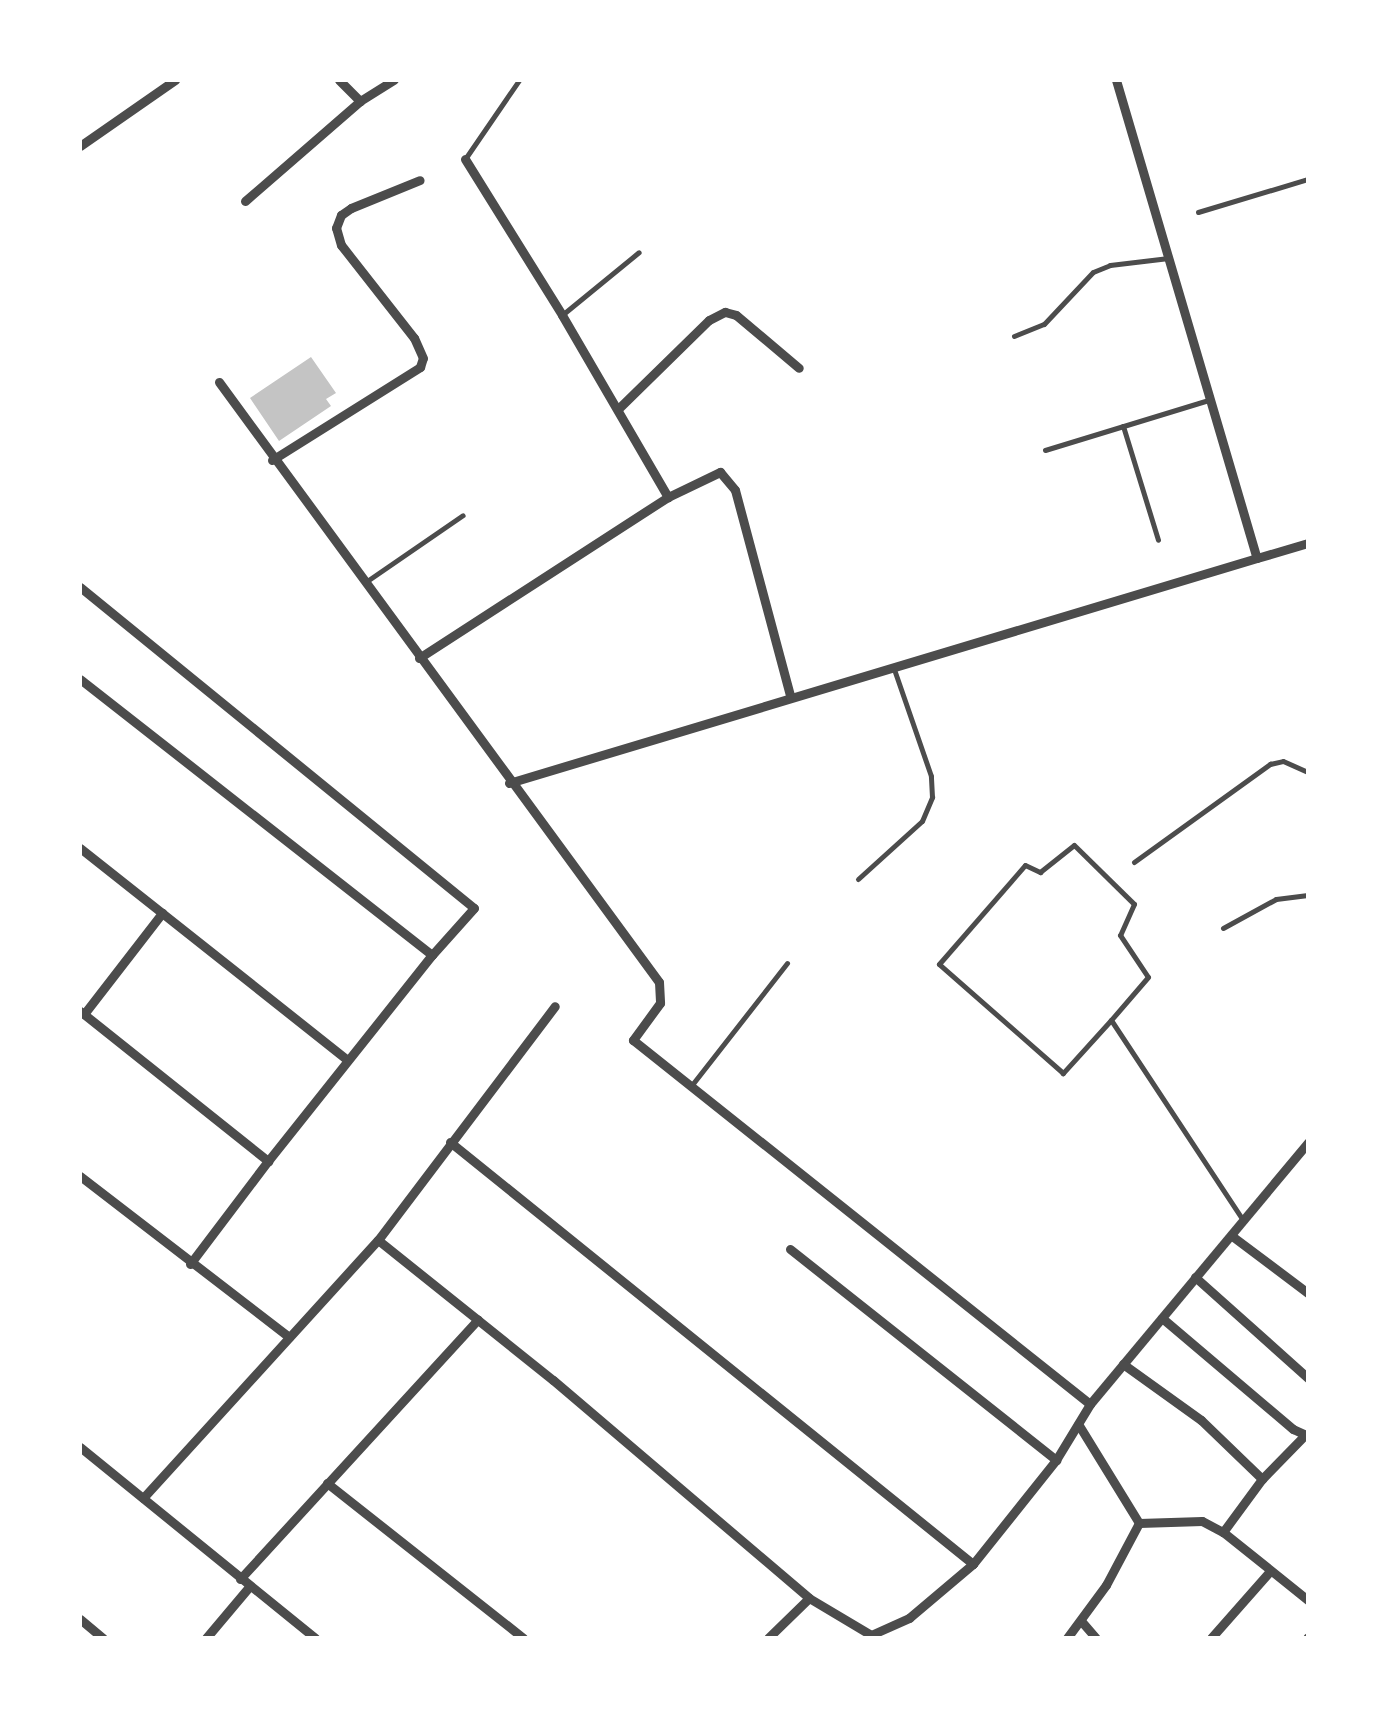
<!DOCTYPE html>
<style>
body{margin:0}
#map{position:relative;width:1388px;height:1718px;overflow:hidden;background:#fff;font-family:"Zilla Slab",serif}
div>[style]{position:absolute}
.building>*{inset:0;background:#c4c4c4}
.service>*{height:5px;margin:-2.5px;padding:0 2.5px;transform-origin:2.5px;border-radius:2.5px;background:#4c4c4c}
.minor>*{height:9px;margin:-4.5px;padding:0 4.5px;transform-origin:4.5px;border-radius:4.5px;background:#4c4c4c}
span{translate:-50% -50%;white-space:nowrap;text-align:center;line-height:1.15;-webkit-text-stroke:9px #fff;paint-order:stroke}
.frame{position:absolute;inset:0;border:82px solid #fff;pointer-events:none}
</style>
<div id="map">
<div class="building">
<div style="clip-path:polygon(311px 357px,336px 393px,326px 399px,331px 406px,279px 441px,250px 398px)"></div>
</div>
<div class="service">
<div style="left:465px;top:159px;width:96px;rotate:-55.6deg"></div>
<div style="left:1198px;top:212px;width:115px;rotate:-16.7deg"></div>
<div style="left:562px;top:315px;width:99px;rotate:-39.3deg"></div>
<div style="left:1014px;top:336px;width:32px;rotate:-22deg"></div>
<div style="left:1044px;top:324px;width:71px;rotate:-46.7deg"></div>
<div style="left:1093px;top:272px;width:18px;rotate:-22deg"></div>
<div style="left:1110px;top:265px;width:59px;rotate:-6.8deg"></div>
<div style="left:1123px;top:426px;width:119px;rotate:72.9deg"></div>
<div style="left:1045px;top:450px;width:171px;rotate:-17deg"></div>
<div style="left:367px;top:581px;width:116px;rotate:-34.5deg"></div>
<div style="left:1134px;top:862px;width:168px;rotate:-35.8deg"></div>
<div style="left:1270px;top:764px;width:13px;rotate:-13deg"></div>
<div style="left:1283px;top:761px;width:27px;rotate:24deg"></div>
<div style="left:858px;top:879px;width:86px;rotate:-42.2deg"></div>
<div style="left:922px;top:821px;width:26px;rotate:-67deg"></div>
<div style="left:932px;top:797px;width:21px;rotate:-93deg"></div>
<div style="left:931px;top:776px;width:113px;rotate:-109.1deg"></div>
<div style="left:1223px;top:928px;width:60px;rotate:-28.7deg"></div>
<div style="left:1276px;top:899px;width:32px;rotate:-7deg"></div>
<div style="left:1111px;top:1020px;width:72px;rotate:132.2deg"></div>
<div style="left:1063px;top:1073px;width:165px;rotate:-138.7deg"></div>
<div style="left:939px;top:964px;width:131px;rotate:-49deg"></div>
<div style="left:1025px;top:865px;width:17px;rotate:25deg"></div>
<div style="left:1040px;top:872px;width:43px;rotate:-38.5deg"></div>
<div style="left:1074px;top:845px;width:84px;rotate:44.5deg"></div>
<div style="left:1134px;top:904px;width:34px;rotate:114deg"></div>
<div style="left:1120px;top:935px;width:50px;rotate:56.3deg"></div>
<div style="left:1148px;top:977px;width:57px;rotate:130.7deg"></div>
<div style="left:1111px;top:1020px;width:238px;rotate:56.6deg"></div>
<div style="left:691px;top:1086px;width:156px;rotate:-52deg"></div>
</div>
<div class="minor">
<div style="left:339px;top:80px;width:30px;rotate:45deg"></div>
<div style="left:1116px;top:80px;width:498px;rotate:73.6deg"></div>
<div style="left:1257px;top:558px;width:53px;rotate:-16.4deg"></div>
<div style="left:80px;top:146px;width:116px;rotate:-34.8deg"></div>
<div style="left:465px;top:159px;width:184px;rotate:58.1deg"></div>
<div style="left:562px;top:315px;width:211px;rotate:59.8deg"></div>
<div style="left:245px;top:201px;width:152px;rotate:-41deg"></div>
<div style="left:360px;top:101px;width:40px;rotate:-32deg"></div>
<div style="left:219px;top:382px;width:744px;rotate:53.75deg"></div>
<div style="left:659px;top:982px;width:21px;rotate:87deg"></div>
<div style="left:660px;top:1003px;width:46px;rotate:126.1deg"></div>
<div style="left:633px;top:1040px;width:584px;rotate:38.54deg"></div>
<div style="left:618px;top:409px;width:127px;rotate:-44.4deg"></div>
<div style="left:709px;top:320px;width:18px;rotate:-27deg"></div>
<div style="left:725px;top:312px;width:11px;rotate:15deg"></div>
<div style="left:736px;top:315px;width:82px;rotate:40.1deg"></div>
<div style="left:272px;top:460px;width:175px;rotate:-32.1deg"></div>
<div style="left:420px;top:367px;width:9px;rotate:-72deg"></div>
<div style="left:423px;top:358px;width:22px;rotate:-114deg"></div>
<div style="left:414px;top:338px;width:118px;rotate:-128.1deg"></div>
<div style="left:341px;top:245px;width:18px;rotate:-106deg"></div>
<div style="left:336px;top:228px;width:14px;rotate:-69deg"></div>
<div style="left:341px;top:215px;width:12px;rotate:-35deg"></div>
<div style="left:351px;top:208px;width:74px;rotate:-22.1deg"></div>
<div style="left:80px;top:587px;width:508px;rotate:39.17deg"></div>
<div style="left:474px;top:908px;width:63px;rotate:131.8deg"></div>
<div style="left:432px;top:955px;width:447px;rotate:-141.9deg"></div>
<div style="left:419px;top:658px;width:297px;rotate:-32.9deg"></div>
<div style="left:668px;top:497px;width:58px;rotate:-25.7deg"></div>
<div style="left:720px;top:472px;width:23px;rotate:50deg"></div>
<div style="left:735px;top:490px;width:212px;rotate:75deg"></div>
<div style="left:509px;top:783px;width:781px;rotate:-16.74deg"></div>
<div style="left:80px;top:848px;width:340px;rotate:38.4deg"></div>
<div style="left:80px;top:1011px;width:241px;rotate:38.6deg"></div>
<div style="left:268px;top:1161px;width:263px;rotate:-51.5deg"></div>
<div style="left:84px;top:1014px;width:128px;rotate:-52.3deg"></div>
<div style="left:450px;top:1142px;width:672px;rotate:38.9deg"></div>
<div style="left:80px;top:1176px;width:264px;rotate:37.6deg"></div>
<div style="left:1232px;top:1236px;width:95px;rotate:36.9deg"></div>
<div style="left:378px;top:1240px;width:224px;rotate:38.7deg"></div>
<div style="left:553px;top:1380px;width:336px;rotate:40.4deg"></div>
<div style="left:809px;top:1598px;width:72px;rotate:30.8deg"></div>
<div style="left:871px;top:1635px;width:42px;rotate:-24.1deg"></div>
<div style="left:909px;top:1618px;width:84px;rotate:-40.2deg"></div>
<div style="left:973px;top:1564px;width:133px;rotate:-51.4deg"></div>
<div style="left:1056px;top:1460px;width:66px;rotate:-58.7deg"></div>
<div style="left:1090px;top:1404px;width:341px;rotate:-50.2deg"></div>
<div style="left:790px;top:1249px;width:340px;rotate:38.4deg"></div>
<div style="left:190px;top:1264px;width:129px;rotate:-52.9deg"></div>
<div style="left:1195px;top:1277px;width:152px;rotate:41.8deg"></div>
<div style="left:1162px;top:1318px;width:172px;rotate:40.3deg"></div>
<div style="left:1293px;top:1429px;width:17px;rotate:25deg"></div>
<div style="left:1123px;top:1364px;width:96px;rotate:35.7deg"></div>
<div style="left:1201px;top:1420px;width:85px;rotate:44deg"></div>
<div style="left:80px;top:1447px;width:303px;rotate:39.1deg"></div>
<div style="left:327px;top:1483px;width:250px;rotate:38.3deg"></div>
<div style="left:143px;top:1498px;width:349px;rotate:-47.7deg"></div>
<div style="left:378px;top:1240px;width:293px;rotate:-52.9deg"></div>
<div style="left:1139px;top:1523px;width:63px;rotate:-1.8deg"></div>
<div style="left:1202px;top:1521px;width:24px;rotate:28deg"></div>
<div style="left:1223px;top:1532px;width:109px;rotate:38.7deg"></div>
<div style="left:1223px;top:1532px;width:66px;rotate:-53.7deg"></div>
<div style="left:1262px;top:1479px;width:62px;rotate:-45.7deg"></div>
<div style="left:240px;top:1579px;width:352px;rotate:-47.5deg"></div>
<div style="left:80px;top:1619px;width:30px;rotate:40deg"></div>
<div style="left:1082px;top:1622px;width:21px;rotate:49deg"></div>
<div style="left:206px;top:1638px;width:67px;rotate:-49.9deg"></div>
<div style="left:768px;top:1638px;width:57px;rotate:-44.3deg"></div>
<div style="left:1067px;top:1638px;width:66px;rotate:-53.7deg"></div>
<div style="left:1106px;top:1585px;width:70px;rotate:-62deg"></div>
<div style="left:1139px;top:1523px;width:116px;rotate:-121.6deg"></div>
<div style="left:1211px;top:1638px;width:89px;rotate:-48.6deg"></div>
<div style="left:1307px;top:1638px;width:1px;rotate:-45deg"></div>
</div>
<div class="frame"></div>
</div>
